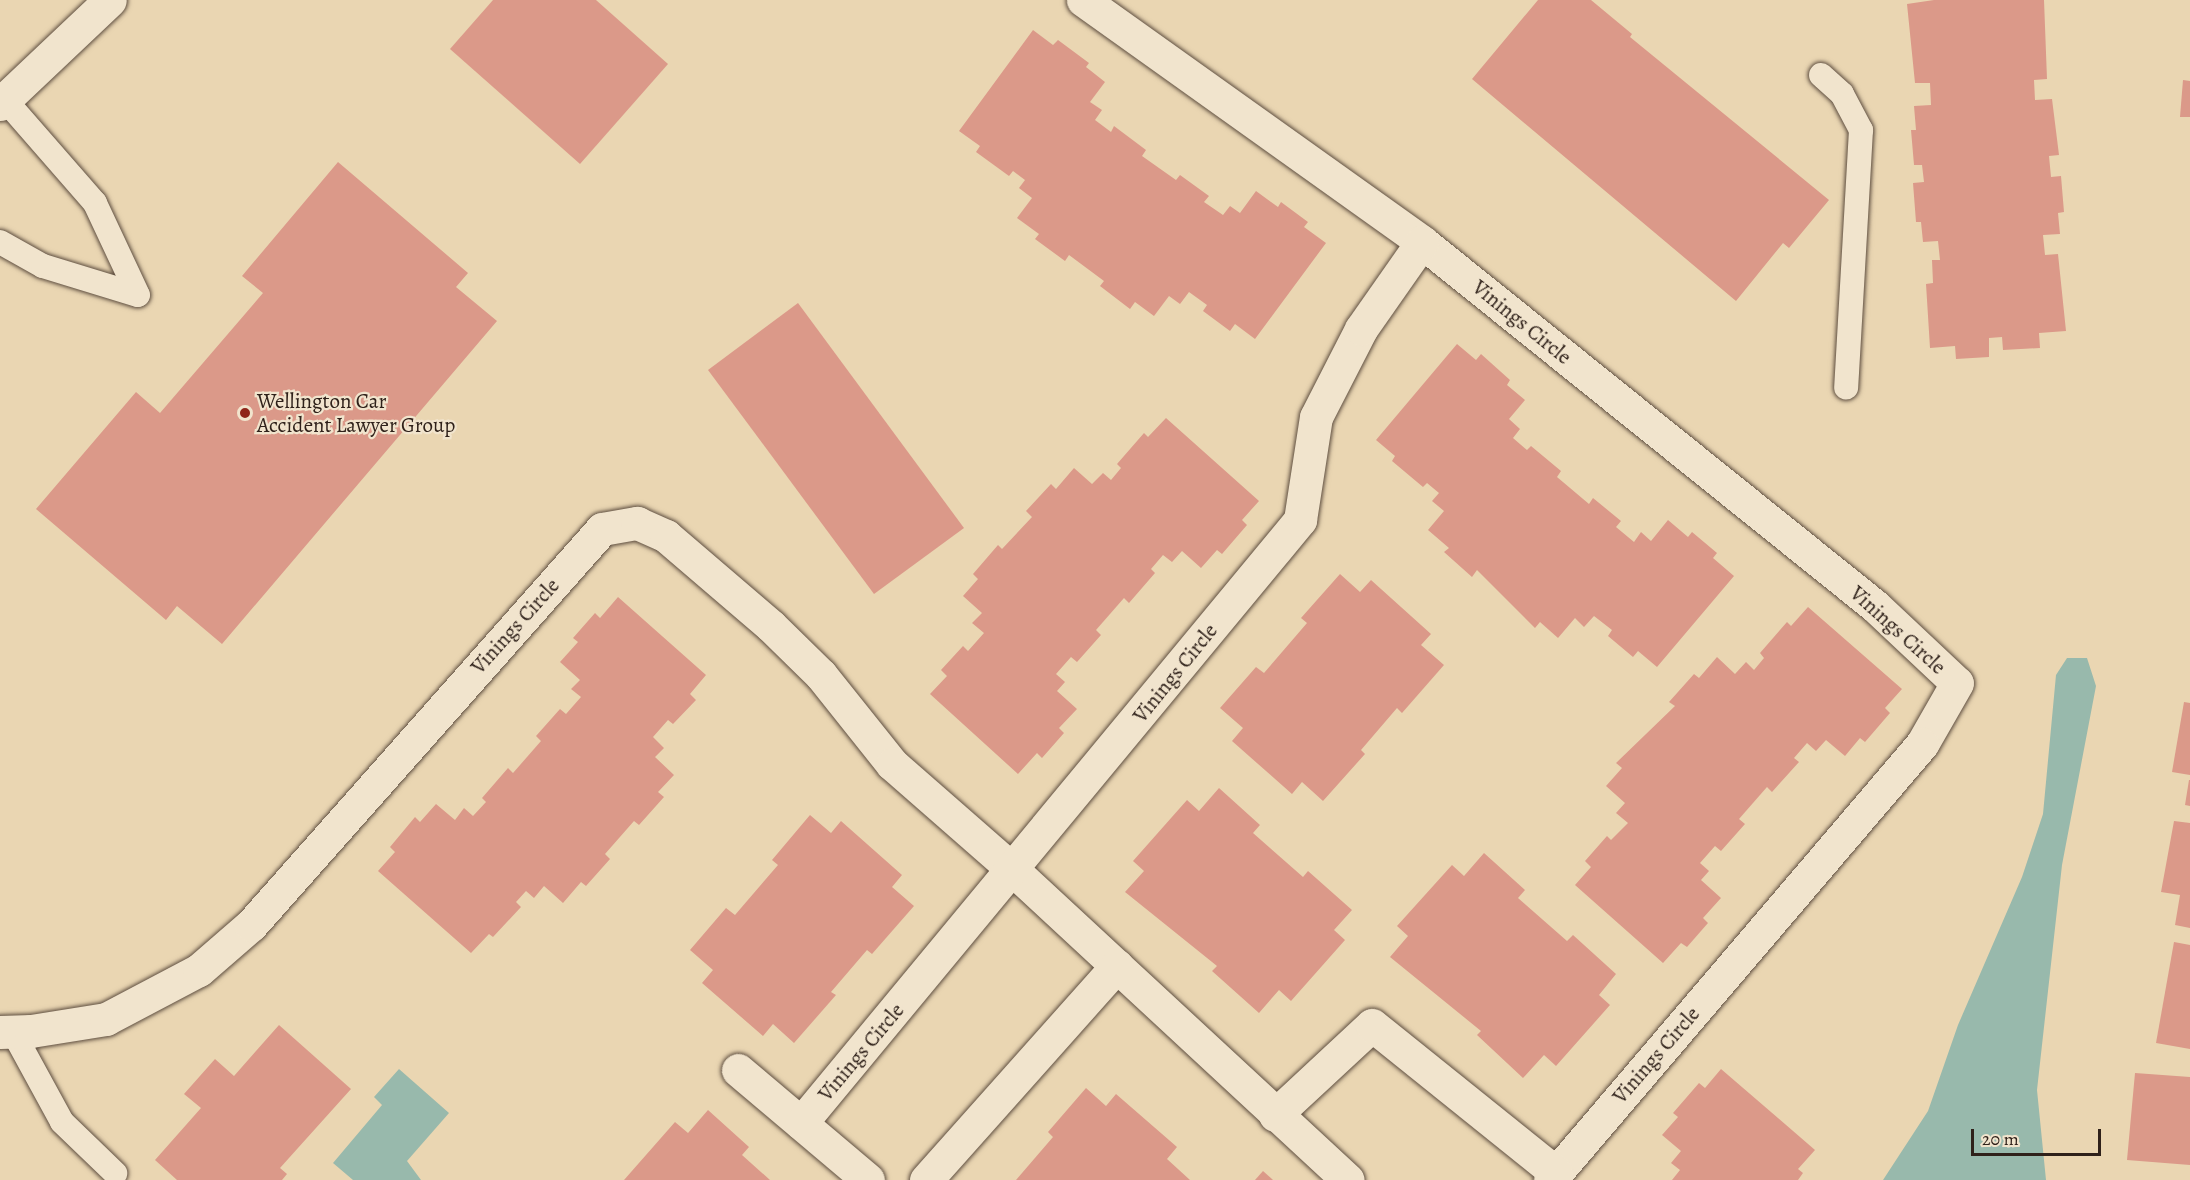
<!DOCTYPE html>
<style>
body{margin:0}
#map{position:relative;width:2190px;height:1180px;overflow:hidden;background:#ead6b2;font-family:Alegreya,serif}
div>[style]{position:absolute}
.water>*{inset:0;background:#98b9ac}
.building>*{inset:0;background:#db9989}
.roads{filter:drop-shadow(0 0 2px #5e4e40) drop-shadow(0 0 2px #5e4e40)}
.service>*{height:24px;margin:-12px;padding:0 12px;transform-origin:12px;border-radius:12px;background:#f1e4cd}
.minor>*{height:33px;margin:-16.5px;padding:0 16.5px;transform-origin:16.5px;border-radius:16.5px;background:#f1e4cd}
.tertiary>*{height:33px;margin:-16.5px;padding:0 16.5px;transform-origin:16.5px;border-radius:16.5px;background:#f1e4cd}
.dots>*{width:16px;height:16px;translate:-50% -50%;box-sizing:border-box;border:3px solid #f1e4cd;border-radius:50%}
span{translate:-50% -50%;white-space:nowrap;text-align:center;line-height:1.15;-webkit-text-stroke:4.5px #f1e4cd;paint-order:stroke}
.street-label{font-size:21px;color:#2f211a}
.poi-label{font-size:21px;color:#2f211a}
.left{translate:0 -50%;text-align:left}
.scale{position:absolute;left:1971px;top:1129px;width:130px;height:27px;box-sizing:border-box;border:3px solid #2f211a;border-top:0;padding-left:8px;font-size:18px;line-height:21px;white-space:nowrap;color:#2f211a;-webkit-text-stroke:4px #f1e4cd;paint-order:stroke}
</style>
<div id="map">
<div class="water">
<div style="clip-path:polygon(2067px 658px,2087px 658px,2096px 686px,2062px 865px,2037px 1090px,2046px 1180px,1883px 1180px,1928px 1111px,1958px 1025px,2022px 877px,2043px 814px,2056px 675px)"></div>
<div style="clip-path:polygon(399px 1069px,449px 1113px,407px 1161px,421px 1180px,353px 1180px,333px 1163px,382px 1105px,374px 1097px)"></div>
</div>
<div class="building">
<div style="clip-path:polygon(493px 0,596px 0,668px 64px,580px 164px,450px 49px)"></div>
<div style="clip-path:polygon(1538px 0,1591px 0,1632px 34px,1630px 37px,1829px 200px,1789px 248px,1783px 243px,1736px 301px,1472px 79px)"></div>
<div style="clip-path:polygon(1934px 0,2044px 0,2047px 79px,2034px 80px,2035px 100px,2052px 99px,2059px 155px,2049px 156px,2051px 177px,2061px 176px,2064px 212px,2058px 213px,2060px 234px,2043px 235px,2045px 255px,2058px 254px,2066px 331px,2039px 333px,2040px 348px,2003px 350px,2002px 337px,1989px 338px,1989px 357px,1956px 359px,1955px 346px,1930px 348px,1926px 284px,1933px 283px,1932px 260px,1940px 260px,1938px 241px,1923px 242px,1921px 222px,1916px 222px,1913px 183px,1924px 182px,1922px 165px,1914px 165px,1911px 130px,1916px 130px,1914px 106px,1931px 105px,1930px 83px,1915px 83px,1907px 4px)"></div>
<div style="clip-path:polygon(1033px 30px,1053px 45px,1058px 40px,1089px 63px,1086px 67px,1105px 82px,1090px 102px,1102px 110px,1095px 120px,1111px 132px,1114px 126px,1146px 150px,1142px 156px,1176px 180px,1180px 175px,1209px 196px,1204px 202px,1223px 215px,1230px 206px,1240px 213px,1256px 191px,1278px 207px,1281px 202px,1308px 222px,1304px 227px,1326px 243px,1255px 339px,1235px 324px,1230px 331px,1203px 311px,1207px 305px,1189px 292px,1180px 304px,1169px 296px,1154px 316px,1135px 302px,1130px 309px,1100px 286px,1104px 281px,1069px 255px,1065px 261px,1035px 239px,1039px 234px,1017px 218px,1032px 198px,1019px 188px,1025px 180px,1013px 171px,1009px 176px,976px 152px,980px 146px,959px 131px)"></div>
<div style="clip-path:polygon(2183px 80px,2190px 81px,2190px 117px,2180px 117px)"></div>
<div style="clip-path:polygon(338px 162px,468px 273px,456px 287px,497px 321px,222px 644px,177px 606px,166px 620px,36px 509px,136px 392px,160px 413px,263px 293px,242px 276px)"></div>
<div style="clip-path:polygon(798px 303px,964px 528px,874px 594px,708px 370px)"></div>
<div style="clip-path:polygon(1457px 344px,1476px 360px,1481px 354px,1510px 380px,1507px 385px,1525px 400px,1509px 419px,1520px 429px,1513px 438px,1527px 450px,1531px 446px,1561px 471px,1557px 477px,1589px 504px,1593px 498px,1621px 521px,1616px 527px,1634px 542px,1641px 532px,1651px 541px,1668px 520px,1688px 537px,1692px 532px,1717px 553px,1713px 558px,1734px 576px,1657px 667px,1638px 651px,1633px 657px,1608px 636px,1612px 630px,1594px 616px,1584px 627px,1575px 618px,1558px 638px,1540px 622px,1535px 628px,1477px 570px,1472px 577px,1444px 552px,1449px 548px,1428px 530px,1444px 511px,1432px 501px,1439px 493px,1427px 483px,1423px 487px,1392px 461px,1395px 456px,1376px 440px)"></div>
<div style="clip-path:polygon(1166px 418px,1259px 501px,1242px 520px,1247px 525px,1222px 554px,1217px 550px,1201px 568px,1182px 551px,1172px 562px,1163px 555px,1151px 569px,1155px 573px,1129px 603px,1124px 598px,1096px 630px,1101px 635px,1077px 662px,1071px 657px,1056px 674px,1065px 682px,1057px 691px,1077px 709px,1059px 728px,1064px 733px,1042px 758px,1037px 753px,1018px 774px,930px 694px,947px 676px,941px 670px,963px 646px,968px 651px,984px 633px,972px 623px,982px 613px,963px 596px,978px 579px,973px 574px,998px 545px,1002px 549px,1032px 517px,1026px 511px,1051px 484px,1056px 489px,1074px 468px,1092px 484px,1103px 473px,1111px 480px,1121px 468px,1117px 464px,1144px 433px,1148px 437px)"></div>
<div style="clip-path:polygon(1340px 574px,1360px 592px,1371px 580px,1431px 634px,1421px 645px,1444px 665px,1402px 713px,1397px 708px,1361px 750px,1365px 754px,1323px 801px,1302px 782px,1292px 794px,1232px 741px,1243px 728px,1220px 708px,1256px 667px,1264px 673px,1307px 623px,1301px 618px)"></div>
<div style="clip-path:polygon(618px 597px,706px 675px,690px 694px,696px 700px,673px 724px,668px 720px,653px 737px,664px 748px,655px 757px,674px 775px,658px 792px,664px 797px,639px 825px,634px 821px,605px 854px,610px 859px,586px 886px,581px 882px,563px 903px,544px 886px,534px 898px,526px 891px,516px 902px,521px 907px,493px 937px,489px 934px,471px 953px,378px 871px,395px 852px,390px 847px,415px 817px,420px 822px,436px 804px,455px 820px,464px 808px,473px 816px,486px 802px,482px 798px,508px 768px,513px 773px,541px 741px,536px 736px,560px 709px,566px 714px,581px 697px,571px 689px,580px 680px,560px 662px,578px 642px,573px 638px,595px 613px,600px 618px)"></div>
<div style="clip-path:polygon(1808px 607px,1902px 689px,1885px 708px,1890px 713px,1865px 742px,1860px 738px,1845px 756px,1826px 740px,1816px 751px,1807px 743px,1794px 758px,1799px 762px,1772px 792px,1767px 787px,1739px 819px,1745px 824px,1721px 851px,1715px 846px,1700px 863px,1709px 871px,1701px 880px,1721px 898px,1703px 918px,1708px 923px,1687px 947px,1681px 943px,1663px 963px,1575px 885px,1591px 867px,1585px 861px,1607px 836px,1611px 840px,1628px 823px,1616px 813px,1625px 803px,1606px 786px,1622px 768px,1616px 763px,1675px 706px,1669px 702px,1694px 674px,1699px 678px,1717px 657px,1735px 674px,1746px 662px,1754px 670px,1764px 658px,1760px 653px,1787px 622px,1791px 626px)"></div>
<div style="clip-path:polygon(2184px 702px,2190px 703px,2190px 775px,2172px 772px)"></div>
<div style="clip-path:polygon(2189px 780px,2190px 780px,2190px 806px,2185px 805px)"></div>
<div style="clip-path:polygon(1219px 788px,1260px 825px,1253px 833px,1303px 877px,1308px 871px,1352px 910px,1334px 930px,1345px 940px,1291px 1001px,1279px 990px,1259px 1013px,1212px 971px,1217px 966px,1125px 892px,1144px 871px,1133px 861px,1187px 800px,1199px 811px)"></div>
<div style="clip-path:polygon(810px 815px,831px 833px,841px 821px,902px 875px,892px 887px,914px 906px,872px 954px,867px 950px,831px 992px,836px 995px,794px 1043px,773px 1024px,763px 1036px,702px 983px,713px 970px,690px 950px,726px 908px,735px 915px,778px 865px,772px 860px)"></div>
<div style="clip-path:polygon(2174px 821px,2190px 823px,2190px 928px,2175px 925px,2180px 895px,2161px 892px)"></div>
<div style="clip-path:polygon(1484px 853px,1525px 890px,1518px 898px,1567px 941px,1573px 935px,1616px 974px,1599px 995px,1610px 1005px,1556px 1066px,1544px 1055px,1523px 1078px,1477px 1035px,1481px 1031px,1390px 957px,1408px 936px,1397px 926px,1452px 865px,1464px 876px)"></div>
<div style="clip-path:polygon(2174px 942px,2190px 945px,2190px 1049px,2156px 1043px)"></div>
<div style="clip-path:polygon(279px 1025px,351px 1089px,280px 1168px,287px 1174px,282px 1180px,177px 1180px,155px 1160px,201px 1108px,184px 1094px,215px 1059px,234px 1076px)"></div>
<div style="clip-path:polygon(1721px 1069px,1815px 1150px,1798px 1169px,1803px 1173px,1798px 1180px,1672px 1180px,1680px 1170px,1671px 1163px,1681px 1151px,1662px 1135px,1678px 1117px,1673px 1113px,1699px 1083px,1705px 1088px)"></div>
<div style="clip-path:polygon(2135px 1073px,2190px 1077px,2190px 1165px,2127px 1160px)"></div>
<div style="clip-path:polygon(1086px 1088px,1106px 1106px,1116px 1094px,1177px 1147px,1167px 1159px,1190px 1180px,1016px 1180px,1053px 1137px,1048px 1132px)"></div>
<div style="clip-path:polygon(708px 1110px,749px 1147px,742px 1155px,770px 1180px,624px 1180px,675px 1122px,688px 1133px)"></div>
<div style="clip-path:polygon(1263px 1171px,1273px 1180px,1255px 1180px)"></div>
</div>
<div class="roads">
<div class="service">
<div style="left:1821px;top:75px;width:28px;rotate:42deg"></div>
<div style="left:1842px;top:94px;width:41px;rotate:62.2deg"></div>
<div style="left:1861px;top:130px;width:258px;rotate:93.3deg"></div>
<div style="left:0;top:242px;width:49px;rotate:29.2deg"></div>
<div style="left:43px;top:266px;width:99px;rotate:17deg"></div>
<div style="left:138px;top:295px;width:102px;rotate:-115.1deg"></div>
<div style="left:95px;top:203px;width:137px;rotate:-131.1deg"></div>
<div style="left:13px;top:1032px;width:102px;rotate:61.4deg"></div>
<div style="left:62px;top:1122px;width:74px;rotate:43.9deg"></div>
</div>
<div class="minor">
<div style="left:1083px;top:0;width:417px;rotate:35.5deg"></div>
<div style="left:1422px;top:242px;width:581px;rotate:38.78deg"></div>
<div style="left:1875px;top:606px;width:112px;rotate:43.2deg"></div>
<div style="left:1957px;top:683px;width:70px;rotate:119.8deg"></div>
<div style="left:1922px;top:744px;width:573px;rotate:130.47deg"></div>
<div style="left:0;top:1032px;width:31px;rotate:-2deg"></div>
<div style="left:31px;top:1031px;width:76px;rotate:-9.1deg"></div>
<div style="left:106px;top:1019px;width:105px;rotate:-27.8deg"></div>
<div style="left:199px;top:970px;width:69px;rotate:-40.9deg"></div>
<div style="left:251px;top:925px;width:529px;rotate:-48.45deg"></div>
<div style="left:602px;top:529px;width:36px;rotate:-10deg"></div>
<div style="left:637px;top:523px;width:32px;rotate:24deg"></div>
<div style="left:666px;top:536px;width:138px;rotate:40.6deg"></div>
<div style="left:771px;top:626px;width:70px;rotate:44.4deg"></div>
<div style="left:821px;top:675px;width:114px;rotate:51.4deg"></div>
<div style="left:892px;top:764px;width:161px;rotate:41.2deg"></div>
<div style="left:1013px;top:870px;width:456px;rotate:42.8deg"></div>
<div style="left:738px;top:1070px;width:170px;rotate:40.2deg"></div>
<div style="left:1275px;top:1115px;width:132px;rotate:-42.9deg"></div>
<div style="left:1372px;top:1025px;width:236px;rotate:38.8deg"></div>
<div style="left:801px;top:1123px;width:783px;rotate:-50.39deg"></div>
<div style="left:1300px;top:520px;width:104px;rotate:-81.2deg"></div>
<div style="left:1316px;top:417px;width:99px;rotate:-62.9deg"></div>
<div style="left:1361px;top:329px;width:106px;rotate:-55deg"></div>
<div style="left:926px;top:1180px;width:287px;rotate:-48.3deg"></div>
</div>
<div class="tertiary">
<div style="left:0;top:104px;width:151px;rotate:-43.4deg"></div>
</div>
</div>
<div class="dots">
<div style="left:245px;top:413px;background:#8f2418"></div>
</div>
<div class="street-label">
<span style="left:1522px;top:322px;rotate:39deg">Vinings Circle</span>
<span style="left:515px;top:626px;rotate:-48deg">Vinings Circle</span>
<span style="left:1898px;top:630px;rotate:42deg">Vinings Circle</span>
<span style="left:1175px;top:673px;rotate:-51deg">Vinings Circle</span>
<span style="left:861px;top:1052px;rotate:-50deg">Vinings Circle</span>
<span style="left:1656px;top:1055px;rotate:-49deg">Vinings Circle</span>
</div>
<div class="poi-label">
<span class="left" style="left:257px;top:413px">Wellington Car<br>Accident Lawyer Group</span>
</div>
<div class="scale">20 m</div>
</div>
